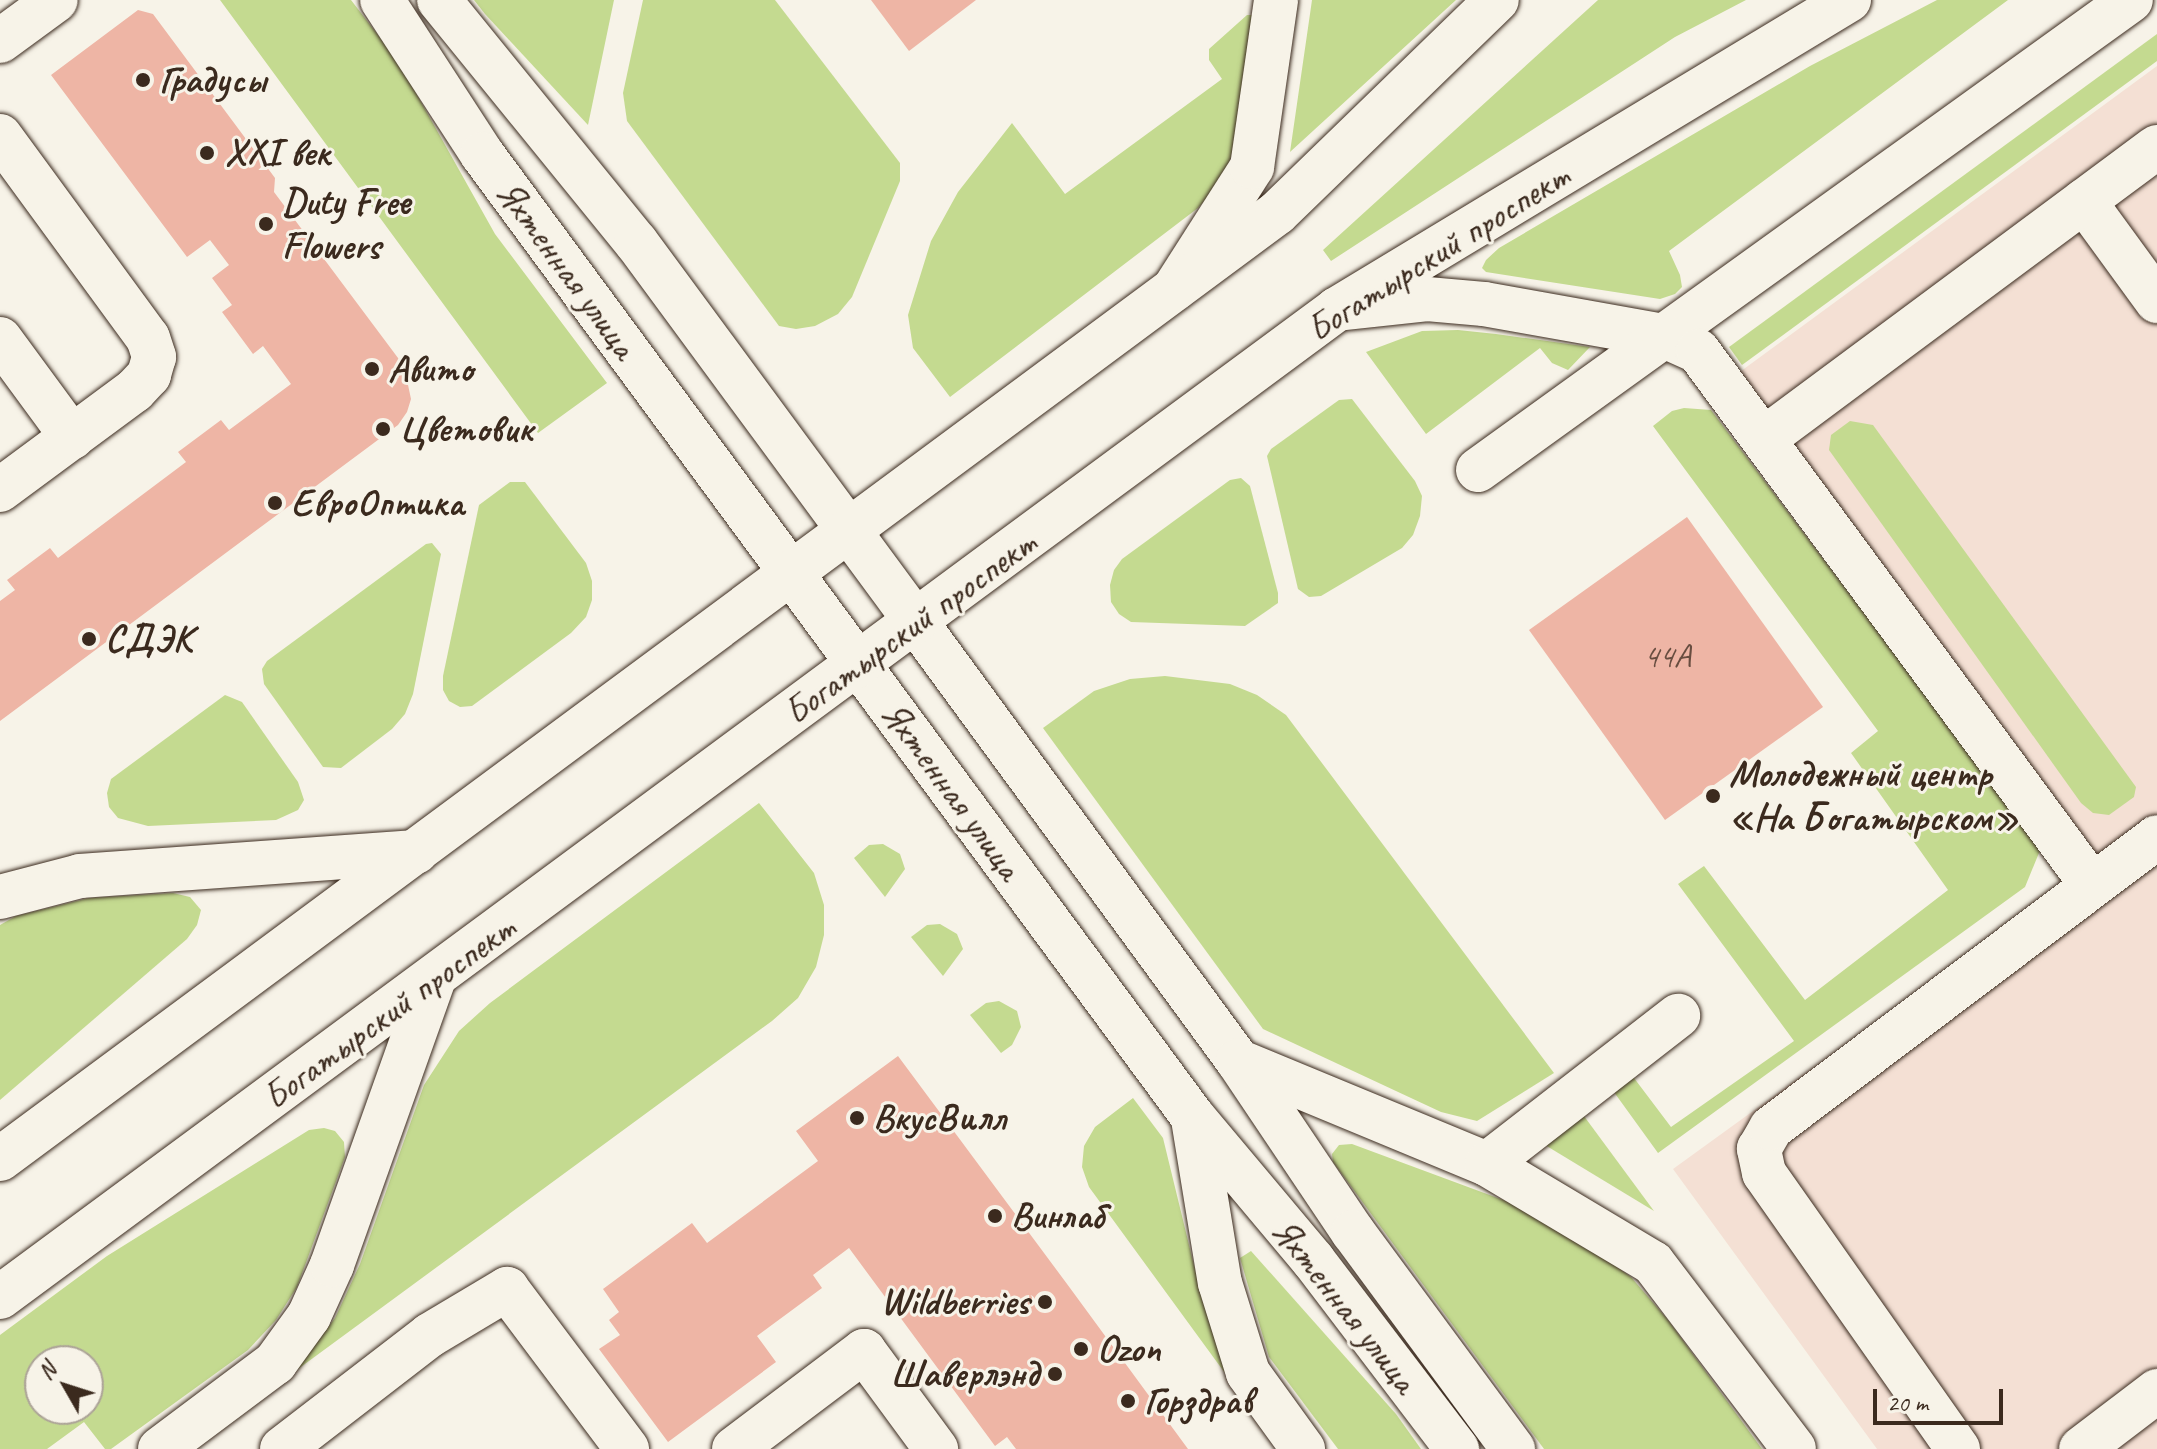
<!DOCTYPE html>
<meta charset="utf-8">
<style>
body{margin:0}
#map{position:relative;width:2157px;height:1449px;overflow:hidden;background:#f7f3e8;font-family:Caveat,sans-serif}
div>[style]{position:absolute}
.built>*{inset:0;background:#f4e0d4}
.green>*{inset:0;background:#c4da90}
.building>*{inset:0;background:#eeb5a5}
.roads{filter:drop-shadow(0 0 2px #3b2a1e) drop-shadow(0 0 2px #3b2a1e)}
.minor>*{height:44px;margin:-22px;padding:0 22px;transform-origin:22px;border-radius:22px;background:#f7f3e8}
.major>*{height:44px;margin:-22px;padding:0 22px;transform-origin:22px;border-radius:22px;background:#f7f3e8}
.dots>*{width:22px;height:22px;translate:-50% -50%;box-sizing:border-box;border:4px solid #f7f3e8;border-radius:50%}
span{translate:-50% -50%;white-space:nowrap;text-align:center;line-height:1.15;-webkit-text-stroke:6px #f7f3e8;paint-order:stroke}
.number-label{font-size:34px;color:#684d40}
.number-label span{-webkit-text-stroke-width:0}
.poi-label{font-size:38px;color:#3b2a1e;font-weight:700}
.left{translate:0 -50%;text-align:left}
.right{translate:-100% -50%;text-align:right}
.street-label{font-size:38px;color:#3b2a1e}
.north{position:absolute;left:24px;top:1345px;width:80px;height:80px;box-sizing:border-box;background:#f7f3e8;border:2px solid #aca397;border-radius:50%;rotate:309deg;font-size:22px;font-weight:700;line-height:32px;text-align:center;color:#3b2a1e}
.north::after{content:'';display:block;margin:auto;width:28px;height:36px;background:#3b2a1e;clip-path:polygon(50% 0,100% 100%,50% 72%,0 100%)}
.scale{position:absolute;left:1873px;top:1389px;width:130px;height:36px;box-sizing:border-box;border:4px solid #3b2a1e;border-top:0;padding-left:10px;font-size:24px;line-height:28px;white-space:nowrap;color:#3b2a1e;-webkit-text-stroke:6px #f7f3e8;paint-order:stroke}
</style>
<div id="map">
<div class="built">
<div style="clip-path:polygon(2157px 66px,2157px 1449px,1877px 1449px,1673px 1169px,2072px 880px,1707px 396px)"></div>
</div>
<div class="green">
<div style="clip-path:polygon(220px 0,351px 0,398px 61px,495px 234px,607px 383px,538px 433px)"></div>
<div style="clip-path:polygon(474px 0,614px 0,588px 125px,485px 14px)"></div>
<div style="clip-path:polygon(643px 0,775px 0,900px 163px,900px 181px,852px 297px,838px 314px,815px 326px,796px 329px,779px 326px,627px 121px,623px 93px)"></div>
<div style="clip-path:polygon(1312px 0,1456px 0,1290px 152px,1310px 14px)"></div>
<div style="clip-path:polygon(1598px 0,1746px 0,1675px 37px,1331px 261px,1323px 250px)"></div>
<div style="clip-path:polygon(1937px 0,2008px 0,1669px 251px,1680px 275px,1682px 287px,1675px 294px,1660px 299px,1486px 272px,1482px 268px,1486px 260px,1499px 248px,1810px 66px)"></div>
<div style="clip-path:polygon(1247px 15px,1252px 15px,1239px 128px,1229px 163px,1214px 190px,1198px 208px,950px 397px,913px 348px,908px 315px,931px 241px,958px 192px,1012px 123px,1065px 194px,1222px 79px,1209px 60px,1209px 49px)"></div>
<div style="clip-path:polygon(2157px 34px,2157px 61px,1742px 365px,1729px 347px)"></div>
<div style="clip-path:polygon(1458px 330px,1496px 334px,1590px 347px,1568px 370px,1552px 363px,1540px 348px,1426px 434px,1366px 352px,1422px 331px)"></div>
<div style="clip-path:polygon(1352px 399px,1415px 481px,1422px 496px,1420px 516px,1413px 535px,1402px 548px,1321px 596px,1309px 597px,1298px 589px,1267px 456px,1271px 449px,1339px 400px)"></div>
<div style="clip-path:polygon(1684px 408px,1711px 410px,2041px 848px,2025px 887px,1658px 1153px,1611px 1088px,1631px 1074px,1671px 1127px,1794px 1041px,1678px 884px,1704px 866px,1805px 1000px,1948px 890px,1851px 753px,1878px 731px,1653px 426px,1672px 411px)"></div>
<div style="clip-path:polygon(1850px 421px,1873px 425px,2136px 787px,2134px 797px,2109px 815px,2093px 813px,2081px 803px,1829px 450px,1831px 435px)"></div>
<div style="clip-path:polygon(1241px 478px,1250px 486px,1278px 593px,1278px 603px,1245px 626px,1131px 622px,1119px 614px,1111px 602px,1110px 585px,1114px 570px,1122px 559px,1230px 480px)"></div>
<div style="clip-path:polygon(510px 482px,525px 482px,586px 563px,592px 581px,592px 600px,586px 617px,571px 633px,472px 706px,460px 707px,449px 701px,443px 690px,443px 676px,479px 505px)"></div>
<div style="clip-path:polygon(432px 543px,441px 554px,413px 694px,405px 714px,392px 729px,341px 768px,323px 767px,264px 684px,262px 669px,267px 661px,426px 544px)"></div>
<div style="clip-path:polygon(1165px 676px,1230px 684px,1257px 695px,1286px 715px,1554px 1073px,1477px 1121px,1441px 1112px,1263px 1029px,1043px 728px,1094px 691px,1130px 679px)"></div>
<div style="clip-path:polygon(225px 695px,242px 702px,298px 782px,304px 800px,298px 810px,276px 820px,148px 826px,118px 818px,109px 807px,107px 793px,111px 779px)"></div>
<div style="clip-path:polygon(759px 803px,814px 873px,824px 905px,824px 935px,816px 967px,798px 998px,772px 1021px,294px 1372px,335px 1318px,360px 1264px,424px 1085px,459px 1031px,490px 1003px)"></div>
<div style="clip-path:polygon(883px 844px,900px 854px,905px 869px,885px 897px,854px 858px,869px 845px)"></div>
<div style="clip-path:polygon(173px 893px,190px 897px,201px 910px,197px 925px,187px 939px,0 1100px,0 925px,16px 916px,89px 898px)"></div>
<div style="clip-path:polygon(940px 924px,957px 934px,963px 949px,943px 976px,911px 937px,927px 925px)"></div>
<div style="clip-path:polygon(999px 1001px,1017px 1011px,1021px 1027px,1012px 1045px,1001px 1053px,970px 1015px,986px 1003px)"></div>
<div style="clip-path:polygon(1133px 1098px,1163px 1138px,1200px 1290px,1230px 1380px,1089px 1187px,1082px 1167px,1084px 1146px,1095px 1127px)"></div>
<div style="clip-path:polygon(1581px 1112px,1654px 1211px,1545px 1145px)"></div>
<div style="clip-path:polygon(evenodd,324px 1128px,335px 1131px,344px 1142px,345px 1157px,297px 1287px,276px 1320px,248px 1350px,111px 1449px,105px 1449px,84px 1422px,47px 1449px,0 1449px,0 1335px,107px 1256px,309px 1130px,324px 1128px,40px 1361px,88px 1361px,88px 1409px,40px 1409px,40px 1361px)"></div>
<div style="clip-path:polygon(1352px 1144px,1522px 1207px,1579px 1240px,1631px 1277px,1668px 1320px,1762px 1449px,1544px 1449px,1333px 1162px,1332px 1154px,1339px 1145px)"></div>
<div style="clip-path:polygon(1251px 1251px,1396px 1414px,1421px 1449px,1338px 1449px,1269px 1357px,1240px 1258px)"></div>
</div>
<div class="building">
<div style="clip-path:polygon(871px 0,976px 0,909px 51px)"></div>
<div style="clip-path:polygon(138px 10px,153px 14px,275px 178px,274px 192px,404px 366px,411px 399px,407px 412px,398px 425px,0 721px,0 601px,15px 590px,7px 580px,50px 548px,58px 558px,186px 462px,178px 452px,221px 420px,229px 430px,291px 384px,263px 346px,253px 354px,222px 312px,232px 305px,212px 278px,229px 265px,210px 240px,187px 257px,51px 75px)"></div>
<div style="clip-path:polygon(1687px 517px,1823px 707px,1665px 820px,1529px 630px)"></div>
<div style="clip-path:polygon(898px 1056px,1070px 1288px,1188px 1449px,1016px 1449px,1007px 1437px,995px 1446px,849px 1248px,813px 1275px,822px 1288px,757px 1336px,776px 1362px,668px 1442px,599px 1349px,620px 1335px,609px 1320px,619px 1312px,603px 1289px,692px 1223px,707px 1243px,818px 1161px,796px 1131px)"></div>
</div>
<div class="roads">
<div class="minor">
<div style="left:0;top:41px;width:69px;rotate:-36.2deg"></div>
<div style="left:0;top:136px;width:250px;rotate:53.8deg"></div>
<div style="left:148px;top:338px;width:20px;rotate:72deg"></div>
<div style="left:154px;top:357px;width:19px;rotate:106deg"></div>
<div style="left:149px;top:375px;width:21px;rotate:133deg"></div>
<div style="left:135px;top:390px;width:168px;rotate:143.5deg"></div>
<div style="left:2084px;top:201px;width:124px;rotate:53.9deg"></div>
<div style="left:1174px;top:289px;width:145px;rotate:-57.4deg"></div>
<div style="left:1252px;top:167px;width:169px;rotate:-81.8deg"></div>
<div style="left:1337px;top:309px;width:91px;rotate:-6.3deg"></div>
<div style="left:1427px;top:299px;width:57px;rotate:5deg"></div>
<div style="left:1484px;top:304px;width:183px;rotate:10.1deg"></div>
<div style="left:1664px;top:336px;width:575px;rotate:-35.73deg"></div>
<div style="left:0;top:339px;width:122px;rotate:53.7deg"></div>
<div style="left:1765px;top:438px;width:488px;rotate:-36.6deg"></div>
<div style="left:1478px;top:470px;width:229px;rotate:-35.8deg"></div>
<div style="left:1664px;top:336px;width:37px;rotate:24deg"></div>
<div style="left:1698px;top:351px;width:664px;rotate:53.58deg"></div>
<div style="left:916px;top:622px;width:544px;rotate:53.74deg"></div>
<div style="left:1238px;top:1061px;width:206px;rotate:56.1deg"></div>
<div style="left:1353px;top:1232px;width:270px;rotate:53.6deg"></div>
<div style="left:859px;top:665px;width:562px;rotate:53.54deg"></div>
<div style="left:1193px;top:1117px;width:187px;rotate:50deg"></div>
<div style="left:1313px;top:1260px;width:238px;rotate:52.7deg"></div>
<div style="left:0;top:897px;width:83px;rotate:-14.7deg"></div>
<div style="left:80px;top:876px;width:337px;rotate:-4.1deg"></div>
<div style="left:1238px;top:1061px;width:269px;rotate:22.5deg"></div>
<div style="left:1487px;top:1164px;width:193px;rotate:30.8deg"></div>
<div style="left:1653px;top:1263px;width:233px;rotate:52.8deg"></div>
<div style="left:1193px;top:1119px;width:166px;rotate:80.7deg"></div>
<div style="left:1220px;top:1283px;width:94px;rotate:72.7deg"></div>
<div style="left:1248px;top:1373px;width:94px;rotate:54.1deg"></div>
<div style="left:1487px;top:1164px;width:242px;rotate:-37.8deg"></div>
<div style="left:160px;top:1449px;width:144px;rotate:-36.8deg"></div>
<div style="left:275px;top:1363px;width:58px;rotate:-54.1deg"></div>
<div style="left:309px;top:1316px;width:56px;rotate:-65.7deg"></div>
<div style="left:332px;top:1265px;width:304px;rotate:-70.4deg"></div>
<div style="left:282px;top:1449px;width:187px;rotate:-37.6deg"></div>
<div style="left:430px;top:1335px;width:90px;rotate:-30.9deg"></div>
<div style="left:507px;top:1289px;width:200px;rotate:53.1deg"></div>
<div style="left:734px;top:1449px;width:163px;rotate:-37deg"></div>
<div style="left:864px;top:1351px;width:122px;rotate:53.7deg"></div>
<div style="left:1958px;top:1449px;width:337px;rotate:-125.1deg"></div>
<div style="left:1764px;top:1173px;width:25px;rotate:-102deg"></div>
<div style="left:1759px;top:1149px;width:24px;rotate:-60deg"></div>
<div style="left:1771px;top:1128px;width:483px;rotate:-37deg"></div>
<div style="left:2081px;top:1449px;width:96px;rotate:-37.3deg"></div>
</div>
<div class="major">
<div style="left:382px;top:0;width:184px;rotate:57deg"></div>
<div style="left:482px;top:154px;width:635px;rotate:53.58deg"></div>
<div style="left:439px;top:0;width:312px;rotate:50.9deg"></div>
<div style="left:636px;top:242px;width:472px;rotate:53.6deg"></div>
<div style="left:0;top:1159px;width:1589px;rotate:-36.53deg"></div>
<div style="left:1277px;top:213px;width:306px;rotate:-44.1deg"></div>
<div style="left:0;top:1297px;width:1662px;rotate:-36.46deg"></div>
<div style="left:1337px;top:309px;width:598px;rotate:-31.11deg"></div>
</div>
</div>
<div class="dots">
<div style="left:143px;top:80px;background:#3b2a1e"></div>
<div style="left:207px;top:153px;background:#3b2a1e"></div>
<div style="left:266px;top:224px;background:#3b2a1e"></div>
<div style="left:372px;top:369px;background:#3b2a1e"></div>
<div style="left:383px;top:429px;background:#3b2a1e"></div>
<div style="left:275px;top:503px;background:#3b2a1e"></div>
<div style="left:89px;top:639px;background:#3b2a1e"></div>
<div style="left:1713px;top:796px;background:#3b2a1e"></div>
<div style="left:857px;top:1118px;background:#3b2a1e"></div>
<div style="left:995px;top:1216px;background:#3b2a1e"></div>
<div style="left:1045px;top:1302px;background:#3b2a1e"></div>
<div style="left:1081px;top:1349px;background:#3b2a1e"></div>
<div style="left:1055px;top:1374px;background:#3b2a1e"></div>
<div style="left:1128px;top:1401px;background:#3b2a1e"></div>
</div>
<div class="number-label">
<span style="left:1667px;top:656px">44А</span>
</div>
<div class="poi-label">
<span class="left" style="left:159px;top:80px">Градусы</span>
<span class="left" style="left:225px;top:153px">XXI век</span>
<span class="left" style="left:282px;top:224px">Duty Free<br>Flowers</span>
<span class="left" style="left:388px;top:369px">Авито</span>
<span class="left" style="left:399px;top:429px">Цветовик</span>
<span class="left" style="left:291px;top:503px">ЕвроОптика</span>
<span class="left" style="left:105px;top:639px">СДЭК</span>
<span class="left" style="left:1729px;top:796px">Молодежный центр<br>«На Богатырском»</span>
<span class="left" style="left:873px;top:1118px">ВкусВилл</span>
<span class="left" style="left:1011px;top:1216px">Винлаб</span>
<span class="right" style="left:1029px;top:1302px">Wildberries</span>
<span class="left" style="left:1097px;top:1349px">Ozon</span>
<span class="right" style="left:1039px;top:1374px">Шаверлэнд</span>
<span class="left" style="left:1144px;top:1401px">Горздрав</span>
</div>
<div class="street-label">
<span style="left:1438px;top:252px;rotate:-32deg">Богатырский проспект</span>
<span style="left:567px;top:269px;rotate:54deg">Яхтенная улица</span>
<span style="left:910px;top:627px;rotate:-36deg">Богатырский проспект</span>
<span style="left:952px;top:790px;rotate:54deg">Яхтенная улица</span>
<span style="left:389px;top:1012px;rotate:-36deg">Богатырский проспект</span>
<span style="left:1345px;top:1305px;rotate:52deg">Яхтенная улица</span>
</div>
<div class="north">N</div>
<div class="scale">20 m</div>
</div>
